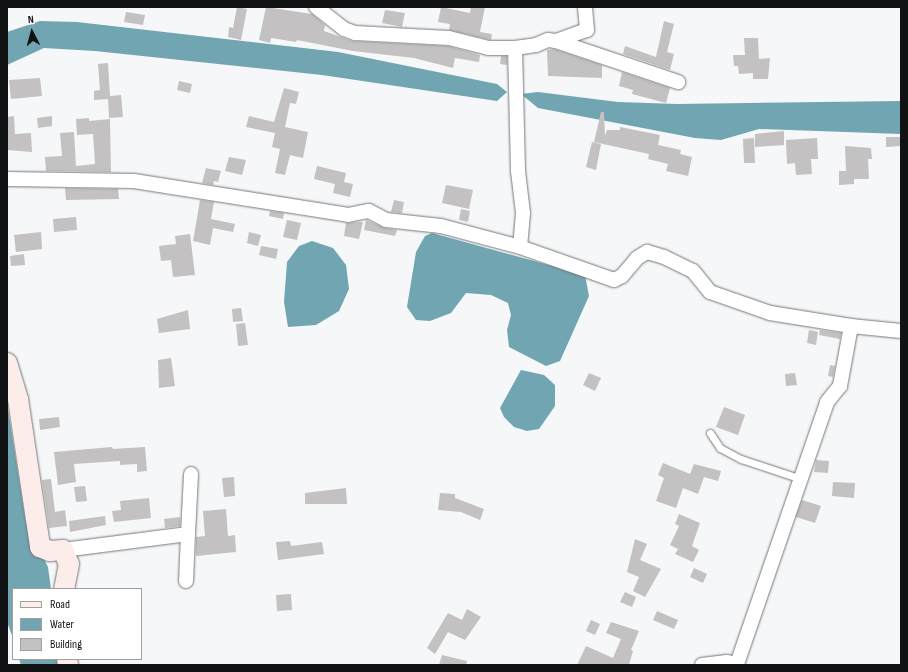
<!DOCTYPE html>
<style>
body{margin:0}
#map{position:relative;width:908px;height:672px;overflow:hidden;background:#f5f7f9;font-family:"Sofia Sans Condensed",sans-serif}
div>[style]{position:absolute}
.water>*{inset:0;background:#71a5b2}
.building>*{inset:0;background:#c4c1c3}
.roads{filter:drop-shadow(0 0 1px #757778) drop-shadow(0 0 1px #757778)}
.lane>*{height:7px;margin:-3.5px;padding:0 3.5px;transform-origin:3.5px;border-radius:3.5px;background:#fff}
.street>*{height:14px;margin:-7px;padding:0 7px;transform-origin:7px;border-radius:7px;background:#fff}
.secondary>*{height:20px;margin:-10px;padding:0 10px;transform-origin:10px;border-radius:10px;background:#fcedeb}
span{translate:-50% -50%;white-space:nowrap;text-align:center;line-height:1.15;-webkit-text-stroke:3.5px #fff;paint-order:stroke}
.frame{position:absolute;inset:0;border:8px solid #111213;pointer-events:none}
.legend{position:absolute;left:12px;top:588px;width:130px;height:72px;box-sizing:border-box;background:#fff;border:1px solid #a0a0a1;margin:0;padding:5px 7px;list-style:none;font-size:12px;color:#111213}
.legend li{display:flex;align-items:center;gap:8px;height:20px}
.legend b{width:20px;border:1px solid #a0a0a1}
.north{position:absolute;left:12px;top:12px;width:40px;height:40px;-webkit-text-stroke:3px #fff;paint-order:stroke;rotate:354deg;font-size:11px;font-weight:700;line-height:16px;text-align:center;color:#111213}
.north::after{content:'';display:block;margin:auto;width:14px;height:18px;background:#111213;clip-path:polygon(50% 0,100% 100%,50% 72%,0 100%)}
</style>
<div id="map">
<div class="water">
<div style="clip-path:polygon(40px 21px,77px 22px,338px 52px,497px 84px,507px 92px,497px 101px,322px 75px,95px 51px,44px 48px,7px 65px,7px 32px)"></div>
<div style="clip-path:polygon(538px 92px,618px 102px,677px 104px,901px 101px,901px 134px,759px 129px,721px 140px,695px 138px,538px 108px,521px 94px)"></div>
<div style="clip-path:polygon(432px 233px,585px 275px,589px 296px,560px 361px,546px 366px,509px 347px,507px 330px,511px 315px,508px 303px,491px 295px,466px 293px,451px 313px,430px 321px,416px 320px,407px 307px,416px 252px,425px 236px)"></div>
<div style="clip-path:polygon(312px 241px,333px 248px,346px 265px,349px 289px,339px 311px,316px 325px,288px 327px,284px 302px,287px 262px,299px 246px)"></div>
<div style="clip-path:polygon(521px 370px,544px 375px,555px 385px,555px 406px,539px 429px,527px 431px,514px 427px,504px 417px,500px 408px)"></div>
<div style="clip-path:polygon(7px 403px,26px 523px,48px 567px,51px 589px,13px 589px,13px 638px,7px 622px)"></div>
<div style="clip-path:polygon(19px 659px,60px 659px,60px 665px,21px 665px)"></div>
</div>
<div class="building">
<div style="clip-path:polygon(237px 7px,247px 9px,241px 40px,228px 37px,229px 27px,233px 28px)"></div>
<div style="clip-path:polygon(266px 7px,312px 14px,325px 25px,324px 31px,352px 41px,448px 46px,480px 55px,479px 62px,455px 58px,453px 68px,414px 58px,353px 51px,297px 40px,296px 42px,271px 38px,270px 43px,259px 40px)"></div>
<div style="clip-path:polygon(441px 7px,470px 13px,471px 7px,485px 7px,480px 32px,492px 34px,491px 40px,449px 30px,450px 24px,438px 22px)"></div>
<div style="clip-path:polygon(385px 10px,405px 13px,402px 27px,382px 23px)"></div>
<div style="clip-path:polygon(126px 12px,145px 15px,143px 25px,124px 22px)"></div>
<div style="clip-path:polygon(664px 21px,674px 24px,667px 52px,674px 54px,670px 70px,623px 54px,625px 46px,656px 57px)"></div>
<div style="clip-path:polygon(744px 38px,758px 38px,759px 59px,770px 58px,768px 79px,753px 79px,753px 73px,739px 74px,738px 66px,734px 66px,733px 55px,745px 55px)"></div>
<div style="clip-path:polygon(554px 49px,602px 65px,602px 78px,548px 76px,547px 50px)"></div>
<div style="clip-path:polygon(501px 56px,507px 56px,507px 65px,500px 64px)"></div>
<div style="clip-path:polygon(108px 63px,110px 96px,121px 95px,123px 117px,109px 118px,108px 99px,94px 100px,94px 91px,100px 90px,98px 64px)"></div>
<div style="clip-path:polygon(622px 72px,670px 88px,666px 103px,632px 94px,633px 90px,619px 86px)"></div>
<div style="clip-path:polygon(40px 78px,42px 96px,11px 99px,9px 80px)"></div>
<div style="clip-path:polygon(179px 81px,192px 84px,190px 93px,177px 90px)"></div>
<div style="clip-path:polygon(284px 88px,299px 92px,296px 104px,290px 103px,285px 127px,308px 132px,303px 158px,290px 155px,285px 175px,275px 173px,280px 149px,272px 147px,275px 133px,246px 127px,249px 116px,274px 122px)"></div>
<div style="clip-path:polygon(601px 112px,604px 112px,605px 136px,607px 130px,620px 130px,620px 127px,660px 135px,658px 145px,681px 150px,680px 154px,692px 157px,688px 176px,666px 171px,668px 164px,648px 159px,649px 154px,594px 142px)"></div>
<div style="clip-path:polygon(14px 116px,15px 134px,31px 133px,32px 152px,7px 150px,7px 117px)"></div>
<div style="clip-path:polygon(52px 116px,52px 126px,38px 128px,37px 118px)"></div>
<div style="clip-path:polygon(89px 118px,89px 121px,110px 119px,111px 172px,46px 171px,45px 157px,62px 156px,60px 133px,74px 132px,76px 166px,95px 164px,93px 134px,77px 135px,76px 119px)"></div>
<div style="clip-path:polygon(784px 131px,784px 145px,755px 147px,755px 134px)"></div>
<div style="clip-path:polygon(886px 137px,901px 137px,901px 146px,886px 147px)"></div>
<div style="clip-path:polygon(754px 138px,755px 163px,744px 163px,743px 139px)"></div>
<div style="clip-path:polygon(817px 138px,818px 159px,811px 159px,812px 174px,796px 175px,795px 163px,787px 164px,786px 140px)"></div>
<div style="clip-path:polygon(592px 142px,601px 144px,596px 170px,586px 167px)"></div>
<div style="clip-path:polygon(845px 146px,871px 148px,872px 159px,868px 159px,869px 179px,854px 179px,854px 184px,839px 185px,839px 171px,846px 171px)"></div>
<div style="clip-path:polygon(229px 157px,246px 160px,242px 175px,225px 171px)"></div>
<div style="clip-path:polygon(317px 166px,346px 173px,344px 182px,353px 184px,350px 197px,333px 193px,335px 184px,314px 179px)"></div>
<div style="clip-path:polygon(206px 168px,221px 171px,218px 182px,214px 181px,213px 185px,202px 183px)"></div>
<div style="clip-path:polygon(446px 185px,473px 190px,469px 209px,442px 203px)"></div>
<div style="clip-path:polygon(65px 188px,118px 189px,119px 199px,66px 200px)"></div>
<div style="clip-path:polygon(200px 200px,214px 202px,211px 219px,235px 224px,233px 232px,213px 228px,210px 245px,193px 241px)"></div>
<div style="clip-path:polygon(394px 200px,404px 202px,402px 213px,391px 212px)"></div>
<div style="clip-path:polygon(461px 209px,470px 211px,468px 222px,459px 220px)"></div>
<div style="clip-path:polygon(270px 211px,284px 213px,283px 219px,269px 216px)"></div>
<div style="clip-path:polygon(76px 217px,77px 230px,54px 232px,53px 219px)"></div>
<div style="clip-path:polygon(287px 220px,301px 223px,297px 240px,283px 237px)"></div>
<div style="clip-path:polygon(366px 220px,385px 228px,397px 230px,395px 236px,364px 230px)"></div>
<div style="clip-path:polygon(359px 222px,363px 222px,359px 239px,344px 236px,346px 223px)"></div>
<div style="clip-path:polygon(41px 232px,42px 249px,16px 252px,14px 235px)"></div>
<div style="clip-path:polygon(249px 232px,261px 235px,258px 246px,247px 243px)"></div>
<div style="clip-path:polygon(190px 234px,195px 275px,173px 277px,171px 260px,161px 261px,159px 246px,176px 244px,175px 236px)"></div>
<div style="clip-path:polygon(261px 246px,278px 249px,276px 259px,259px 255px)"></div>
<div style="clip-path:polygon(24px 254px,25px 265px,11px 266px,10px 256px)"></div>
<div style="clip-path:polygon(241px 308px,243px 321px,233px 322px,232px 309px)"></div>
<div style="clip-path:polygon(188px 310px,190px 329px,159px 333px,157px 319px)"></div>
<div style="clip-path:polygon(245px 323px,248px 345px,238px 346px,236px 324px)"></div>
<div style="clip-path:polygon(809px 330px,818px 332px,816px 345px,807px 343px)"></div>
<div style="clip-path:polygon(820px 330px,841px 333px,840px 339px,819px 335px)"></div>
<div style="clip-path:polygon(171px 358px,175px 386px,159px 388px,158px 360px)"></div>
<div style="clip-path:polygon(830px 365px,835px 366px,833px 377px,828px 376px)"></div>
<div style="clip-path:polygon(589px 373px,601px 378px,595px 391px,583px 385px)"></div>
<div style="clip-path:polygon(795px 373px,797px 385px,786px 386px,785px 374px)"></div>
<div style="clip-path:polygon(724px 407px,745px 415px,738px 435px,716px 427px)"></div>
<div style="clip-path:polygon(59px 417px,60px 427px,40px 430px,39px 419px)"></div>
<div style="clip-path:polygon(112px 447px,113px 449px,145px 447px,147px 471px,137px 472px,137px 464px,120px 465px,120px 461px,74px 464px,76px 482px,58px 485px,54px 452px)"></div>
<div style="clip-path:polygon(816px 460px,829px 461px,828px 473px,814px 472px)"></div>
<div style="clip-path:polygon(663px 463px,690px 474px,694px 464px,721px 471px,718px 481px,704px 477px,698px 494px,683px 488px,676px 508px,656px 501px,664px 478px,658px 475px)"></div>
<div style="clip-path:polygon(234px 477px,235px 496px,224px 497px,222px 478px)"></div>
<div style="clip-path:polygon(51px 479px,55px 512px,65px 510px,67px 526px,49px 528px,42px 480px)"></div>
<div style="clip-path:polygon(833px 482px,855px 483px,854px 498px,832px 496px)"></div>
<div style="clip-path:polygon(85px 486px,87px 501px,76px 502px,74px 487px)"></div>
<div style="clip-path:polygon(346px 488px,347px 504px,305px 504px,305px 493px)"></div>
<div style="clip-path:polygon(440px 493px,455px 494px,455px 498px,484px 509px,480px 520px,461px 512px,438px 510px)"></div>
<div style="clip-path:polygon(149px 498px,151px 518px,114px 522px,112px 511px,121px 510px,120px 501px)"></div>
<div style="clip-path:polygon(802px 500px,821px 506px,815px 523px,796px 517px)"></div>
<div style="clip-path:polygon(226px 509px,228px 536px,235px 535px,236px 552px,196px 556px,196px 537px,205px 536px,203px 511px)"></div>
<div style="clip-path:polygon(679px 514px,700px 523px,692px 546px,699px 550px,693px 562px,675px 554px,678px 549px,670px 545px,679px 526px,675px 524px)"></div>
<div style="clip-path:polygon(105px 516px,106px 525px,70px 532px,69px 521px)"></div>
<div style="clip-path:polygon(180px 517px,180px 526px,165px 528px,164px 519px)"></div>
<div style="clip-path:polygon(635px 539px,647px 544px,640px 560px,661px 569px,645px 597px,633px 591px,639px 577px,627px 572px)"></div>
<div style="clip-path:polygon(290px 541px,291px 546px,322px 542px,324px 554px,278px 560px,276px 542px)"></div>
<div style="clip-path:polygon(694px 568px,707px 574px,703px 583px,690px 577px)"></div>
<div style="clip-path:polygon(625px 592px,636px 597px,632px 607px,620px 602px)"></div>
<div style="clip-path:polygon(291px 594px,292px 610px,277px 611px,276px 595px)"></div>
<div style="clip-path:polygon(467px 609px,481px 617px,465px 640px,448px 632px,435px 654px,427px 648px,448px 613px,462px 620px)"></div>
<div style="clip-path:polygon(657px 611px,678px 620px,674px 629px,653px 620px)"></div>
<div style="clip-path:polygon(591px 620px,600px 624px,595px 635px,586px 631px)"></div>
<div style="clip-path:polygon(611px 622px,639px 631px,631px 650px,633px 651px,629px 665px,577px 665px,586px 646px,613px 658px,621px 639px,606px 633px)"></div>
<div style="clip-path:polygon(442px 655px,467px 661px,466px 665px,439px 665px)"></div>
</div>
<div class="roads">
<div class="lane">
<div style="left:710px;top:433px;width:18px;rotate:56deg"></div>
<div style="left:720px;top:448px;width:24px;rotate:28deg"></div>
<div style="left:741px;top:459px;width:60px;rotate:18.4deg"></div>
</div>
<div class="street">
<div style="left:316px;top:7px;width:36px;rotate:38deg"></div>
<div style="left:344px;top:29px;width:12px;rotate:20deg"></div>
<div style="left:355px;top:33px;width:94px;rotate:3deg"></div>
<div style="left:449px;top:38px;width:41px;rotate:14deg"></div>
<div style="left:489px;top:48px;width:26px"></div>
<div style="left:515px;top:48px;width:21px;rotate:-8deg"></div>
<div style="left:536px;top:45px;width:13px;rotate:-23deg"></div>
<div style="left:548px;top:40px;width:8px;rotate:7deg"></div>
<div style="left:556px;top:41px;width:129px;rotate:18.6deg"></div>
<div style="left:556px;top:41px;width:33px;rotate:-20deg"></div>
<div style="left:587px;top:30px;width:23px;rotate:-95deg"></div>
<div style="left:515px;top:48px;width:123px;rotate:88.6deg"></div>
<div style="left:518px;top:171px;width:42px;rotate:83.2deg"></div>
<div style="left:523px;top:213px;width:34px;rotate:95deg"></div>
<div style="left:7px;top:179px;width:127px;rotate:0.9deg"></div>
<div style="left:134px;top:181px;width:217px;rotate:9deg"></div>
<div style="left:348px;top:215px;width:21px;rotate:-11deg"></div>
<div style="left:369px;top:211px;width:19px;rotate:28deg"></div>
<div style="left:386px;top:220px;width:55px;rotate:6.2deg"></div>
<div style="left:441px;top:226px;width:82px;rotate:14.9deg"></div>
<div style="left:520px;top:247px;width:100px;rotate:19.3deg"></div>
<div style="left:614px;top:280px;width:9px;rotate:-27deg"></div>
<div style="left:622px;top:276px;width:23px;rotate:-50deg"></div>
<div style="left:637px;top:258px;width:12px;rotate:-31deg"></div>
<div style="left:647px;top:252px;width:18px;rotate:16deg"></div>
<div style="left:664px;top:257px;width:32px;rotate:26deg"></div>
<div style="left:693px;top:271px;width:27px;rotate:51deg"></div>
<div style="left:710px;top:292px;width:64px;rotate:19.3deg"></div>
<div style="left:770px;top:313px;width:82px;rotate:9.1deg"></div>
<div style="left:851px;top:326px;width:50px;rotate:5.7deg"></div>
<div style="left:188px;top:534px;width:60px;rotate:-87.1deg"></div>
<div style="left:63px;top:550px;width:126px;rotate:-7.3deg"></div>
<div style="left:188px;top:534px;width:47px;rotate:92.4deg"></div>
<div style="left:702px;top:665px;width:25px;rotate:-7deg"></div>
<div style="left:727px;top:662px;width:10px;rotate:11deg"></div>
<div style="left:737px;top:664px;width:277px;rotate:-71deg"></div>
<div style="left:827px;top:402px;width:21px;rotate:-51deg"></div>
<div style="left:840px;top:386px;width:61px;rotate:-79.6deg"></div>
</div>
<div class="secondary">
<div style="left:7px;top:363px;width:38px;rotate:73deg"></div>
<div style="left:18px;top:399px;width:150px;rotate:81.5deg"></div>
<div style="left:40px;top:547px;width:11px;rotate:22deg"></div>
<div style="left:50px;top:551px;width:13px;rotate:-4deg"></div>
<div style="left:63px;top:550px;width:15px;rotate:67deg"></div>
<div style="left:69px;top:564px;width:25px;rotate:101deg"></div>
<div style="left:67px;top:659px;width:6px;rotate:81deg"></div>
</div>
</div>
<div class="frame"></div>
<ul class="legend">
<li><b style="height:5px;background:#fcedeb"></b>Road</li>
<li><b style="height:11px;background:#71a5b2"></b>Water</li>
<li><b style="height:11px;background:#c4c1c3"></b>Building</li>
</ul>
<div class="north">N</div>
</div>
